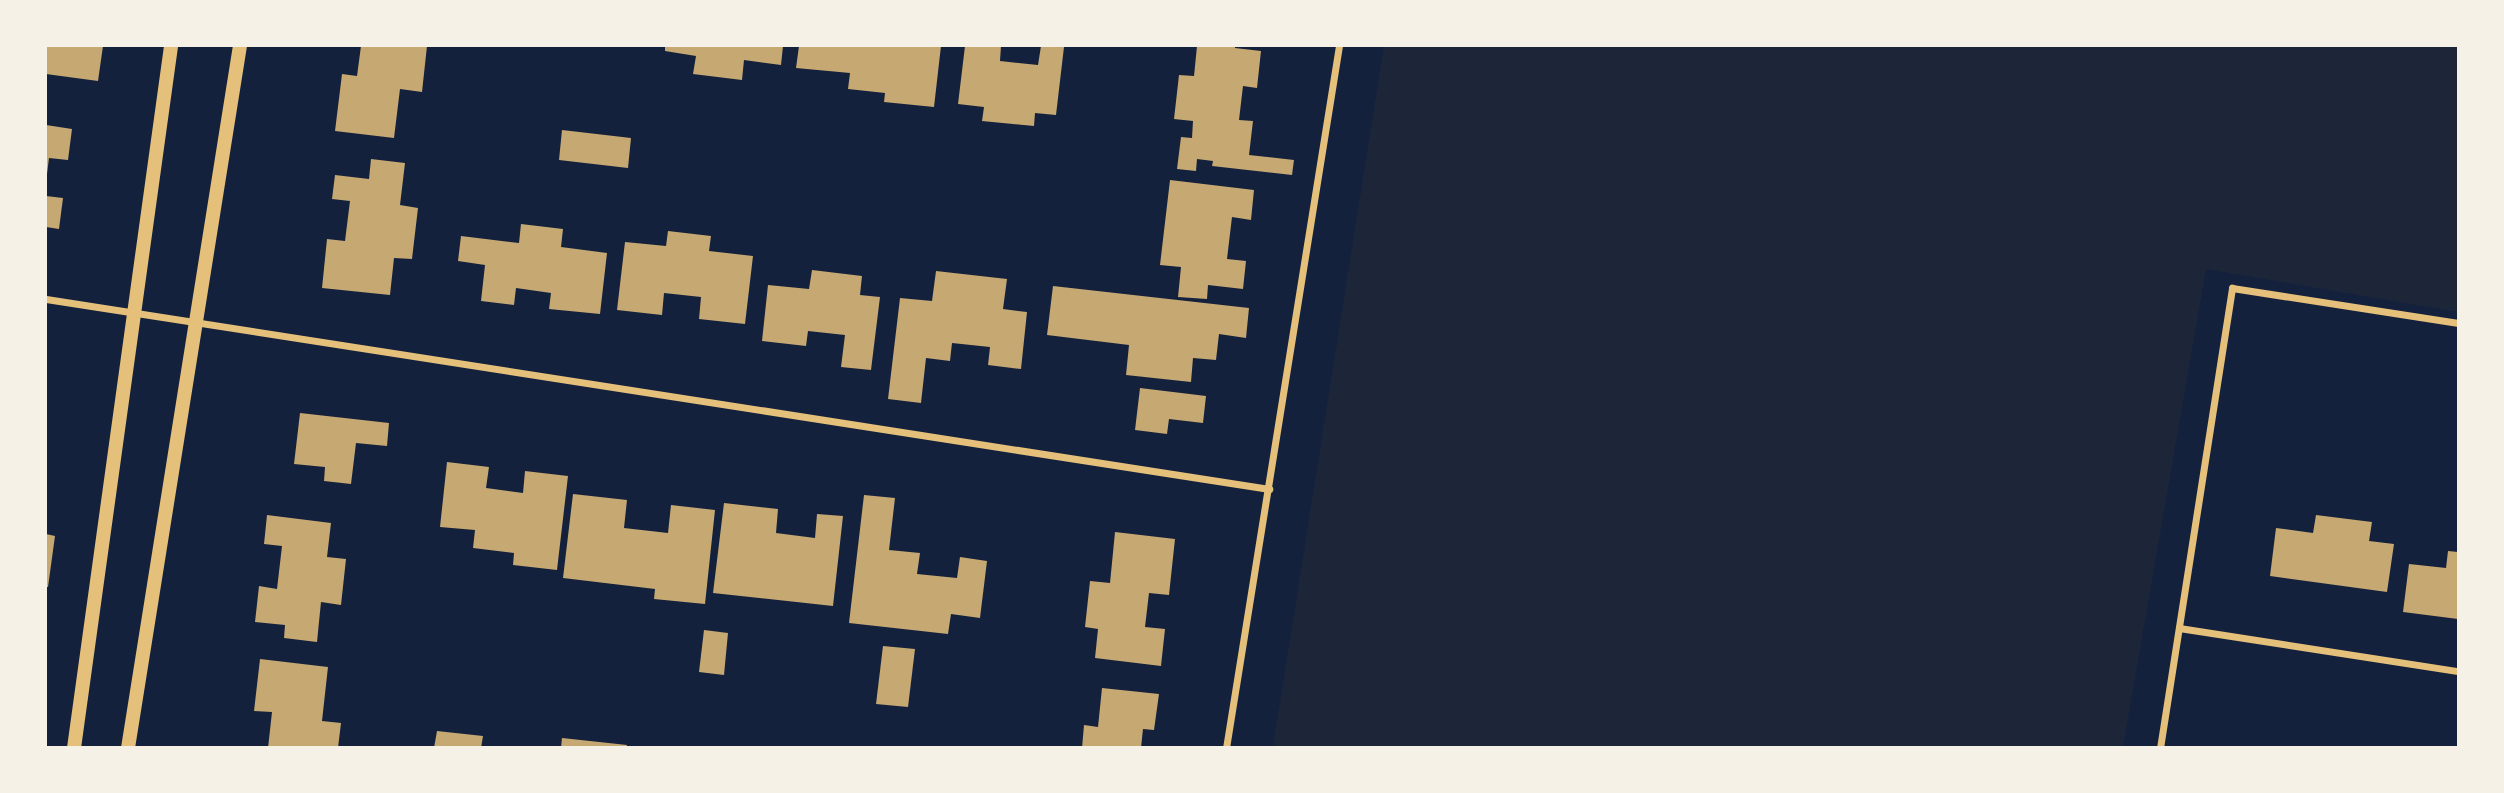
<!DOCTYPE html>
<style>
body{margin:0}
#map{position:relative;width:2504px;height:793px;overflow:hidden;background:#14213d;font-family:"DM Sans",sans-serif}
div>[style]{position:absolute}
.green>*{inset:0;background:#1d2539}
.building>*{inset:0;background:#c6a872}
.minor>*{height:7px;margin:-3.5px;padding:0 3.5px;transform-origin:3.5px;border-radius:3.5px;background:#e5c07b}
.secondary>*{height:14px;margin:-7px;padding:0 7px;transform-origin:7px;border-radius:7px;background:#e5c07b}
span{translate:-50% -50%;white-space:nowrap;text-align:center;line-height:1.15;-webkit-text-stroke:5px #f6f1e7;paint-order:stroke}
.frame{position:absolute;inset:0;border:47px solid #f6f1e7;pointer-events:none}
</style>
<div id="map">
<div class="green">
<div style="clip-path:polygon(1384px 46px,2458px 46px,2458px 312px,2206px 269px,2123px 747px,1273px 747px)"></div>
</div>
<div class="building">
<div style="clip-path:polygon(46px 46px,103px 46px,98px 81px,46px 74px)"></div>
<div style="clip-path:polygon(361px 46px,427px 46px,422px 92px,400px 89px,394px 138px,335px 131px,342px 74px,357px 76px)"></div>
<div style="clip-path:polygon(665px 46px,783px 46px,781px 65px,744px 60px,742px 80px,693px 74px,696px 56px,665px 51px)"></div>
<div style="clip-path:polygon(799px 46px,941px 46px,934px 107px,884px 102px,885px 93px,848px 89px,850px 73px,796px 68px)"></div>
<div style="clip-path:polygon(965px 46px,1001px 46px,1000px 61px,1038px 65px,1041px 46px,1064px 47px,1056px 115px,1035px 113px,1034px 126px,982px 121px,984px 107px,958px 104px)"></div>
<div style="clip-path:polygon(1197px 46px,1235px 46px,1235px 48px,1261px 51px,1257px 88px,1243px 86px,1239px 120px,1253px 121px,1249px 155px,1294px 160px,1292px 175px,1212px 166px,1213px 161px,1197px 159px,1196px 171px,1177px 169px,1181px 137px,1192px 138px,1193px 121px,1174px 119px,1179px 75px,1194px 76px)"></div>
<div style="clip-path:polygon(46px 125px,72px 129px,68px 160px,49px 158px,47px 174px)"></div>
<div style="clip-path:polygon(562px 130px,631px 138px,628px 168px,559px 160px)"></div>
<div style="clip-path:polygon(371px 159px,405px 163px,400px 205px,418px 208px,412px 259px,394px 258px,390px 295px,322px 288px,327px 239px,345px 241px,350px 201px,332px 199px,335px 175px,369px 179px)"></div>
<div style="clip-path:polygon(1170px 180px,1254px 190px,1251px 220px,1232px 217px,1227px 259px,1246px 261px,1243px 289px,1208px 285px,1207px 299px,1178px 297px,1181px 267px,1160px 265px)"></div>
<div style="clip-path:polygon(46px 196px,63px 198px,59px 229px,46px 227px)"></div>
<div style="clip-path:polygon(521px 224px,563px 229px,561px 247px,607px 253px,600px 314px,549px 309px,551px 293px,516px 288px,514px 305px,481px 301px,485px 265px,458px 261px,461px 236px,519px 243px)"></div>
<div style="clip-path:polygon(668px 231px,711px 236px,709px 251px,753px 256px,745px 324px,699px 319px,701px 297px,664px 293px,662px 315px,617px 310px,625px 242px,666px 246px)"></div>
<div style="clip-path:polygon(812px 270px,862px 276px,860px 295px,880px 297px,871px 370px,841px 367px,845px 335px,808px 331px,806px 346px,762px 341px,768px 285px,809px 289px)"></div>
<div style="clip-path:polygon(936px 271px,1007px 279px,1003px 309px,1027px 312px,1021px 369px,988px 365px,990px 347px,952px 343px,950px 361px,926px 358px,921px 403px,888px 399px,900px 298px,932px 301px)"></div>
<div style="clip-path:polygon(1053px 286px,1249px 308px,1246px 338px,1219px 334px,1216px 360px,1193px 358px,1191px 382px,1126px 375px,1129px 345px,1047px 335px)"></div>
<div style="clip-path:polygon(1140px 388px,1206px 396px,1203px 423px,1169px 419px,1167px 434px,1135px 430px)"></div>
<div style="clip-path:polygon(300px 413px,389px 423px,387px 446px,356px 443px,351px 484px,324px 481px,325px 467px,294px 464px)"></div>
<div style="clip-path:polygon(447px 462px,489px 467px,486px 488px,523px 493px,525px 471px,568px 476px,557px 570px,513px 565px,514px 553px,473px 548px,475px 530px,440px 527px)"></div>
<div style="clip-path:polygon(573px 494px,627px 500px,624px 528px,668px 533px,671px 505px,715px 510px,705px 604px,654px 599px,655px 589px,563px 578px)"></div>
<div style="clip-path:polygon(864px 495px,895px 498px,889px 550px,920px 553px,917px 574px,957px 578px,960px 557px,987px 561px,980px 618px,951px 614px,948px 634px,849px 623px)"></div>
<div style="clip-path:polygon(724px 503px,778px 509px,776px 533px,815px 538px,817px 514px,843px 516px,833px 606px,713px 593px)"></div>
<div style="clip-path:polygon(267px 515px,331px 523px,327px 557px,346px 559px,341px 605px,321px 602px,317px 642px,284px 638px,285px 625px,255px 622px,259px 586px,277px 589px,282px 546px,264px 544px)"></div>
<div style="clip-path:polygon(2316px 515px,2372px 522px,2369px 541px,2394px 544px,2387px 592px,2270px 576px,2276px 528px,2313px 533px)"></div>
<div style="clip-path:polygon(1115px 532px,1175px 539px,1169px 595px,1149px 593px,1145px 627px,1165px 629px,1161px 666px,1095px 658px,1098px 629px,1085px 627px,1090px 581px,1110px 583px)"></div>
<div style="clip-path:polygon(46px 534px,55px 536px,48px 587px,46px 587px)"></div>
<div style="clip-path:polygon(2448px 551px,2458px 552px,2458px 619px,2403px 612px,2409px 564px,2446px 568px)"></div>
<div style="clip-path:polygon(704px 630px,728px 633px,724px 675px,699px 672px)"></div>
<div style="clip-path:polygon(883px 646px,915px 649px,908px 707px,876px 704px)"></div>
<div style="clip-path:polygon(260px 659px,328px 667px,322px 721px,341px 723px,338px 748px,268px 748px,272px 712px,254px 711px)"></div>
<div style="clip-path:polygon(1102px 688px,1159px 694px,1154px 730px,1143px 729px,1141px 748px,1082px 748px,1084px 725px,1098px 727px)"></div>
<div style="clip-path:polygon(437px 731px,483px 736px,481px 748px,434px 748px)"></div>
<div style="clip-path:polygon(562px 738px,627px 745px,626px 748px,561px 748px)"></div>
</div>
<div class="minor">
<div style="left:46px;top:299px;width:1238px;rotate:8.83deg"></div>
<div style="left:2179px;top:628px;width:282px;rotate:8.8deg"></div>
<div style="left:1226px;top:748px;width:711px;rotate:-80.86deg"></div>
<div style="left:2160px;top:748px;width:466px;rotate:-81.1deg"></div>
<div style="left:2232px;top:288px;width:229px;rotate:8.8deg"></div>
</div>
<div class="secondary">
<div style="left:74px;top:748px;width:709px;rotate:-82.13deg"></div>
<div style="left:128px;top:748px;width:711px;rotate:-80.94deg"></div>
</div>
<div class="frame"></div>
</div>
